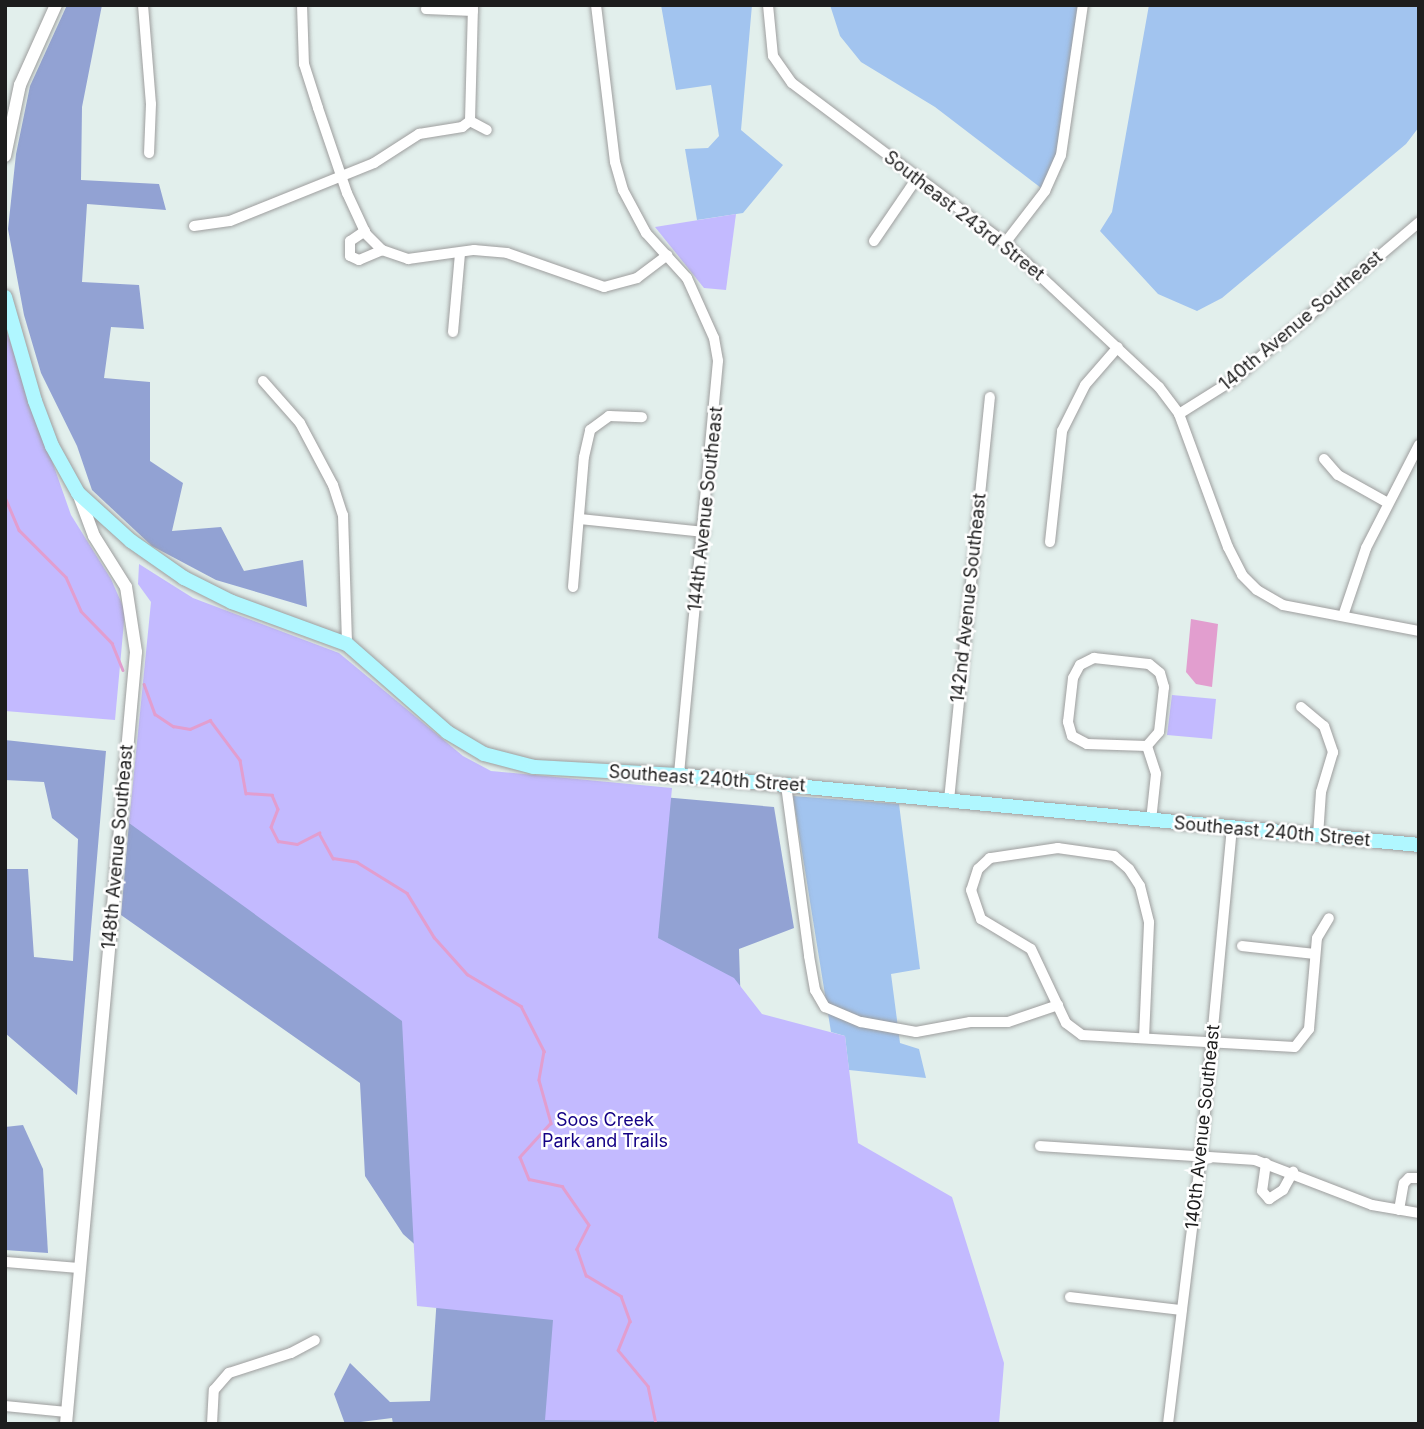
<!DOCTYPE html>
<style>
body{margin:0}
#map{position:relative;width:1424px;height:1429px;overflow:hidden;background:#e2efec;font-family:Inter,sans-serif}
div>[style]{position:absolute}
.grass>*{inset:0;background:#a2c4ef}
.forest>*{inset:0;background:#92a2d3}
.park>*{inset:0;background:#c3baff}
.water>*{inset:0;background:#e29ecf}
.stream>*{height:2.5px;margin:-1.25px;padding:0 1.25px;transform-origin:1.25px;border-radius:1.25px;background:#e29ecf}
.roads{filter:drop-shadow(0 0 2px #9e9e9e) drop-shadow(0 0 2px #9e9e9e)}
.minor>*{height:10px;margin:-5px;padding:0 5px;transform-origin:5px;border-radius:5px;background:#fff}
.tertiary>*{height:12px;margin:-6px;padding:0 6px;transform-origin:6px;border-radius:6px;background:#fff}
.secondary>*{height:14px;margin:-7px;padding:0 7px;transform-origin:7px;border-radius:7px;background:#b0f7ff}
span{translate:-50% -50%;white-space:nowrap;text-align:center;line-height:1.15;-webkit-text-stroke:5px #fff;paint-order:stroke}
.street-label{font-size:18px;color:#1d1d1d}
.park-label{font-size:18px;color:#130185}
.frame{position:absolute;inset:0;border:7px solid #1d1d1d;pointer-events:none}
</style>
<div id="map">
<div class="grass">
<div style="clip-path:polygon(661px 5px,752px 5px,741px 130px,783px 165px,743px 213px,697px 220px,685px 149px,708px 148px,719px 136px,711px 85px,676px 90px)"></div>
<div style="clip-path:polygon(830px 5px,1083px 5px,1067px 131px,1045px 191px,935px 107px,861px 62px,840px 36px)"></div>
<div style="clip-path:polygon(1149px 5px,1419px 5px,1419px 127px,1406px 144px,1222px 298px,1197px 311px,1158px 294px,1100px 231px,1112px 212px)"></div>
<div style="clip-path:polygon(793px 796px,899px 804px,920px 969px,891px 974px,900px 1043px,919px 1049px,926px 1078px,849px 1070px,845px 1036px,831px 1032px)"></div>
</div>
<div class="forest">
<div style="clip-path:polygon(67px 5px,102px 5px,82px 107px,81px 180px,159px 184px,166px 210px,87px 204px,82px 282px,139px 285px,144px 329px,111px 327px,104px 378px,150px 382px,150px 461px,183px 483px,172px 531px,221px 527px,244px 571px,303px 560px,307px 607px,216px 580px,152px 546px,92px 490px,77px 446px,41px 373px,24px 315px,8px 229px,16px 154px,30px 86px)"></div>
<div style="clip-path:polygon(5px 740px,106px 751px,77px 1095px,5px 1033px,5px 869px,28px 869px,34px 957px,73px 961px,78px 839px,52px 818px,44px 782px,5px 780px)"></div>
<div style="clip-path:polygon(424px 750px,504px 783px,774px 807px,794px 928px,739px 949px,741px 1011px,898px 1424px,393px 1424px,392px 1418px,345px 1424px,334px 1394px,350px 1363px,390px 1402px,430px 1401px,439px 1266px,403px 1234px,365px 1176px,360px 1083px,121px 915px,129px 823px,245px 869px)"></div>
<div style="clip-path:polygon(23px 1125px,43px 1169px,48px 1253px,5px 1250px,5px 1127px)"></div>
</div>
<div class="park">
<div style="clip-path:polygon(736px 214px,726px 290px,704px 288px,655px 227px)"></div>
<div style="clip-path:polygon(5px 327px,71px 515px,111px 579px,125px 611px,115px 720px,5px 711px)"></div>
<div style="clip-path:polygon(139px 564px,193px 598px,339px 653px,463px 756px,491px 771px,672px 788px,658px 938px,734px 978px,762px 1014px,845px 1036px,858px 1143px,952px 1197px,1004px 1363px,999px 1424px,545px 1420px,553px 1320px,417px 1306px,402px 1021px,129px 823px,151px 602px,138px 584px)"></div>
<div style="clip-path:polygon(1172px 695px,1216px 699px,1212px 739px,1167px 735px)"></div>
</div>
<div class="water">
<div style="clip-path:polygon(1191px 619px,1218px 624px,1212px 687px,1196px 684px,1186px 672px)"></div>
</div>
<div class="stream">
<div style="left:5px;top:497px;width:36px;rotate:67deg"></div>
<div style="left:19px;top:530px;width:66px;rotate:45deg"></div>
<div style="left:66px;top:577px;width:37px;rotate:66deg"></div>
<div style="left:81px;top:611px;width:45px;rotate:45.9deg"></div>
<div style="left:112px;top:643px;width:29px;rotate:68deg"></div>
<div style="left:144px;top:684px;width:32px;rotate:70deg"></div>
<div style="left:155px;top:714px;width:22px;rotate:34deg"></div>
<div style="left:173px;top:726px;width:17px;rotate:10deg"></div>
<div style="left:190px;top:729px;width:22px;rotate:-24deg"></div>
<div style="left:210px;top:720px;width:50px;rotate:53.1deg"></div>
<div style="left:240px;top:760px;width:34px;rotate:80deg"></div>
<div style="left:246px;top:793px;width:26px;rotate:4deg"></div>
<div style="left:272px;top:795px;width:15px;rotate:67deg"></div>
<div style="left:278px;top:809px;width:19px;rotate:111deg"></div>
<div style="left:271px;top:827px;width:16px;rotate:63deg"></div>
<div style="left:278px;top:841px;width:19px;rotate:9deg"></div>
<div style="left:297px;top:844px;width:25px;rotate:-27deg"></div>
<div style="left:319px;top:833px;width:29px;rotate:61deg"></div>
<div style="left:333px;top:858px;width:24px;rotate:9deg"></div>
<div style="left:357px;top:862px;width:59px;rotate:31.8deg"></div>
<div style="left:407px;top:893px;width:52px;rotate:58.5deg"></div>
<div style="left:434px;top:937px;width:50px;rotate:48.3deg"></div>
<div style="left:467px;top:974px;width:63px;rotate:30.7deg"></div>
<div style="left:521px;top:1006px;width:51px;rotate:62.9deg"></div>
<div style="left:544px;top:1051px;width:29px;rotate:100deg"></div>
<div style="left:539px;top:1080px;width:45px;rotate:74.4deg"></div>
<div style="left:551px;top:1123px;width:46px;rotate:132.4deg"></div>
<div style="left:520px;top:1157px;width:24px;rotate:68deg"></div>
<div style="left:529px;top:1179px;width:34px;rotate:12deg"></div>
<div style="left:562px;top:1186px;width:47px;rotate:55.3deg"></div>
<div style="left:589px;top:1225px;width:27px;rotate:117deg"></div>
<div style="left:577px;top:1249px;width:28px;rotate:71deg"></div>
<div style="left:586px;top:1275px;width:41px;rotate:31deg"></div>
<div style="left:621px;top:1296px;width:27px;rotate:70deg"></div>
<div style="left:630px;top:1321px;width:31px;rotate:112deg"></div>
<div style="left:618px;top:1350px;width:47px;rotate:50.2deg"></div>
<div style="left:648px;top:1386px;width:39px;rotate:78deg"></div>
</div>
<div class="roads">
<div class="minor">
<div style="left:143px;top:5px;width:99px;rotate:85.4deg"></div>
<div style="left:151px;top:104px;width:49px;rotate:92.3deg"></div>
<div style="left:302px;top:5px;width:59px;rotate:88.1deg"></div>
<div style="left:304px;top:64px;width:46px;rotate:72.3deg"></div>
<div style="left:318px;top:108px;width:90px;rotate:71.2deg"></div>
<div style="left:347px;top:193px;width:45px;rotate:65.1deg"></div>
<div style="left:366px;top:234px;width:23px;rotate:45deg"></div>
<div style="left:382px;top:250px;width:28px;rotate:19deg"></div>
<div style="left:408px;top:259px;width:67px;rotate:-7.8deg"></div>
<div style="left:474px;top:250px;width:33px;rotate:5deg"></div>
<div style="left:507px;top:253px;width:103px;rotate:19.3deg"></div>
<div style="left:604px;top:287px;width:34px;rotate:-15deg"></div>
<div style="left:637px;top:278px;width:38px;rotate:-37deg"></div>
<div style="left:596px;top:5px;width:158px;rotate:83.1deg"></div>
<div style="left:615px;top:162px;width:29px;rotate:74deg"></div>
<div style="left:623px;top:190px;width:49px;rotate:61.9deg"></div>
<div style="left:646px;top:233px;width:61px;rotate:47.7deg"></div>
<div style="left:687px;top:278px;width:66px;rotate:65.8deg"></div>
<div style="left:714px;top:338px;width:23px;rotate:80deg"></div>
<div style="left:718px;top:361px;width:416px;rotate:95.4deg"></div>
<div style="left:768px;top:5px;width:51px;rotate:84.4deg"></div>
<div style="left:773px;top:56px;width:33px;rotate:55deg"></div>
<div style="left:792px;top:83px;width:266px;rotate:36.9deg"></div>
<div style="left:1005px;top:243px;width:211px;rotate:43.1deg"></div>
<div style="left:1159px;top:387px;width:34px;rotate:53deg"></div>
<div style="left:1179px;top:414px;width:142px;rotate:69.8deg"></div>
<div style="left:1228px;top:547px;width:31px;rotate:63deg"></div>
<div style="left:1242px;top:575px;width:21px;rotate:45deg"></div>
<div style="left:1257px;top:590px;width:30px;rotate:30deg"></div>
<div style="left:1283px;top:605px;width:138px;rotate:10.8deg"></div>
<div style="left:426px;top:9px;width:47px;rotate:2.4deg"></div>
<div style="left:470px;top:121px;width:116px;rotate:-88.5deg"></div>
<div style="left:470px;top:121px;width:19px;rotate:28deg"></div>
<div style="left:194px;top:226px;width:36px;rotate:-8deg"></div>
<div style="left:230px;top:221px;width:155px;rotate:-21.9deg"></div>
<div style="left:374px;top:163px;width:54px;rotate:-32.8deg"></div>
<div style="left:419px;top:134px;width:44px;rotate:-9.2deg"></div>
<div style="left:462px;top:127px;width:10px;rotate:-37deg"></div>
<div style="left:365px;top:231px;width:18px;rotate:146deg"></div>
<div style="left:350px;top:241px;width:15px;rotate:90deg"></div>
<div style="left:350px;top:256px;width:10px;rotate:24deg"></div>
<div style="left:359px;top:260px;width:25px;rotate:-23deg"></div>
<div style="left:874px;top:241px;width:76px;rotate:-55.7deg"></div>
<div style="left:1005px;top:243px;width:66px;rotate:-52.4deg"></div>
<div style="left:1045px;top:191px;width:39px;rotate:-66deg"></div>
<div style="left:1061px;top:155px;width:152px;rotate:-81.7deg"></div>
<div style="left:453px;top:332px;width:79px;rotate:-84.9deg"></div>
<div style="left:263px;top:381px;width:56px;rotate:48.6deg"></div>
<div style="left:300px;top:423px;width:70px;rotate:62deg"></div>
<div style="left:333px;top:485px;width:32px;rotate:72deg"></div>
<div style="left:343px;top:515px;width:129px;rotate:88.2deg"></div>
<div style="left:1179px;top:414px;width:64px;rotate:-32.2deg"></div>
<div style="left:1233px;top:380px;width:244px;rotate:-40.3deg"></div>
<div style="left:1324px;top:459px;width:21px;rotate:49deg"></div>
<div style="left:1338px;top:475px;width:57px;rotate:29.2deg"></div>
<div style="left:580px;top:519px;width:125px;rotate:6deg"></div>
<div style="left:1050px;top:542px;width:112px;rotate:-83.8deg"></div>
<div style="left:1062px;top:431px;width:51px;rotate:-63.4deg"></div>
<div style="left:1085px;top:385px;width:50px;rotate:-49deg"></div>
<div style="left:573px;top:587px;width:130px;rotate:-85.2deg"></div>
<div style="left:584px;top:457px;width:28px;rotate:-77deg"></div>
<div style="left:590px;top:430px;width:24px;rotate:-36deg"></div>
<div style="left:609px;top:416px;width:33px;rotate:2deg"></div>
<div style="left:1343px;top:616px;width:72px;rotate:-71.3deg"></div>
<div style="left:1366px;top:548px;width:116px;rotate:-62.8deg"></div>
<div style="left:1094px;top:658px;width:55px;rotate:6.2deg"></div>
<div style="left:1149px;top:664px;width:14px;rotate:39deg"></div>
<div style="left:1160px;top:673px;width:15px;rotate:74deg"></div>
<div style="left:1164px;top:687px;width:45px;rotate:96.3deg"></div>
<div style="left:1159px;top:732px;width:18px;rotate:131deg"></div>
<div style="left:1147px;top:746px;width:60px;rotate:-178.1deg"></div>
<div style="left:1087px;top:744px;width:17px;rotate:-152deg"></div>
<div style="left:1072px;top:736px;width:15px;rotate:-106deg"></div>
<div style="left:1068px;top:722px;width:44px;rotate:-83.5deg"></div>
<div style="left:1073px;top:678px;width:15px;rotate:-62deg"></div>
<div style="left:1080px;top:665px;width:16px;rotate:-27deg"></div>
<div style="left:1301px;top:707px;width:30px;rotate:40deg"></div>
<div style="left:1324px;top:726px;width:28px;rotate:71deg"></div>
<div style="left:1333px;top:752px;width:42px;rotate:106.7deg"></div>
<div style="left:1321px;top:792px;width:44px;rotate:93.9deg"></div>
<div style="left:1147px;top:746px;width:29px;rotate:72deg"></div>
<div style="left:1156px;top:774px;width:47px;rotate:96.1deg"></div>
<div style="left:786px;top:785px;width:173px;rotate:82.3deg"></div>
<div style="left:809px;top:956px;width:35px;rotate:80deg"></div>
<div style="left:815px;top:990px;width:20px;rotate:60deg"></div>
<div style="left:825px;top:1007px;width:39px;rotate:23deg"></div>
<div style="left:861px;top:1022px;width:56px;rotate:10.3deg"></div>
<div style="left:916px;top:1032px;width:55px;rotate:-10.5deg"></div>
<div style="left:970px;top:1022px;width:38px"></div>
<div style="left:1008px;top:1022px;width:53px;rotate:-18.8deg"></div>
<div style="left:949px;top:800px;width:405px;rotate:-84.2deg"></div>
<div style="left:1242px;top:946px;width:73px;rotate:6.3deg"></div>
<div style="left:1144px;top:1038px;width:116px;rotate:-87.5deg"></div>
<div style="left:1149px;top:922px;width:37px;rotate:-104deg"></div>
<div style="left:1140px;top:886px;width:20px;rotate:-123deg"></div>
<div style="left:1129px;top:869px;width:20px;rotate:-139deg"></div>
<div style="left:1114px;top:856px;width:57px;rotate:-171.9deg"></div>
<div style="left:1058px;top:848px;width:69px;rotate:171.6deg"></div>
<div style="left:990px;top:858px;width:16px;rotate:137deg"></div>
<div style="left:978px;top:869px;width:22px;rotate:108deg"></div>
<div style="left:971px;top:890px;width:31px;rotate:71deg"></div>
<div style="left:981px;top:919px;width:58px;rotate:31deg"></div>
<div style="left:1031px;top:949px;width:82px;rotate:64.7deg"></div>
<div style="left:1066px;top:1023px;width:20px;rotate:37deg"></div>
<div style="left:1082px;top:1035px;width:213px;rotate:3.2deg"></div>
<div style="left:1295px;top:1047px;width:23px;rotate:-52deg"></div>
<div style="left:1309px;top:1029px;width:91px;rotate:-85deg"></div>
<div style="left:1317px;top:938px;width:23px;rotate:-59deg"></div>
<div style="left:1040px;top:1146px;width:215px;rotate:3.7deg"></div>
<div style="left:1255px;top:1160px;width:125px;rotate:21deg"></div>
<div style="left:1372px;top:1205px;width:48px;rotate:9.7deg"></div>
<div style="left:1266px;top:1163px;width:28px;rotate:98deg"></div>
<div style="left:1262px;top:1191px;width:11px;rotate:49deg"></div>
<div style="left:1269px;top:1199px;width:17px;rotate:-33deg"></div>
<div style="left:1283px;top:1190px;width:21px;rotate:-61deg"></div>
<div style="left:1399px;top:1210px;width:27px;rotate:-80deg"></div>
<div style="left:1404px;top:1183px;width:7px;rotate:-45deg"></div>
<div style="left:1409px;top:1178px;width:10px"></div>
<div style="left:5px;top:1262px;width:75px;rotate:4.6deg"></div>
<div style="left:1070px;top:1297px;width:112px;rotate:6.7deg"></div>
<div style="left:5px;top:1406px;width:62px;rotate:5.5deg"></div>
<div style="left:212px;top:1424px;width:34px;rotate:-87deg"></div>
<div style="left:214px;top:1390px;width:23px;rotate:-49deg"></div>
<div style="left:229px;top:1373px;width:65px;rotate:-17.9deg"></div>
<div style="left:291px;top:1353px;width:27px;rotate:-28deg"></div>
<div style="left:1168px;top:1424px;width:271px;rotate:-83deg"></div>
<div style="left:1201px;top:1155px;width:326px;rotate:-84.6deg"></div>
</div>
<div class="tertiary">
<div style="left:5px;top:156px;width:73px;rotate:-78.1deg"></div>
<div style="left:20px;top:85px;width:88px;rotate:-65.8deg"></div>
<div style="left:66px;top:1424px;width:775px;rotate:-84.82deg"></div>
<div style="left:136px;top:652px;width:66px;rotate:-98.7deg"></div>
<div style="left:126px;top:587px;width:60px;rotate:-122.1deg"></div>
<div style="left:94px;top:536px;width:46px;rotate:-110.4deg"></div>
</div>
<div class="secondary">
<div style="left:5px;top:297px;width:108px;rotate:73.9deg"></div>
<div style="left:35px;top:401px;width:48px;rotate:69.3deg"></div>
<div style="left:52px;top:446px;width:54px;rotate:61deg"></div>
<div style="left:78px;top:493px;width:72px;rotate:42.2deg"></div>
<div style="left:131px;top:541px;width:65px;rotate:34.9deg"></div>
<div style="left:184px;top:578px;width:54px;rotate:26.6deg"></div>
<div style="left:232px;top:602px;width:122px;rotate:20.1deg"></div>
<div style="left:347px;top:644px;width:133px;rotate:41.3deg"></div>
<div style="left:447px;top:732px;width:43px;rotate:30.7deg"></div>
<div style="left:484px;top:754px;width:52px;rotate:14.6deg"></div>
<div style="left:534px;top:767px;width:145px;rotate:3.2deg"></div>
<div style="left:679px;top:775px;width:743px;rotate:5.4deg"></div>
</div>
</div>
<div class="street-label">
<span style="left:964px;top:216px;rotate:38deg">Southeast 243rd Street</span>
<span style="left:1301px;top:321px;rotate:-40deg">140th Avenue Southeast</span>
<span style="left:706px;top:509px;rotate:-84deg">144th Avenue Southeast</span>
<span style="left:969px;top:598px;rotate:-84deg">142nd Avenue Southeast</span>
<span style="left:707px;top:779px;rotate:4deg">Southeast 240th Street</span>
<span style="left:1272px;top:832px;rotate:5deg">Southeast 240th Street</span>
<span style="left:118px;top:847px;rotate:-85deg">148th Avenue Southeast</span>
<span style="left:1203px;top:1127px;rotate:-84deg">140th Avenue Southeast</span>
</div>
<div class="park-label">
<span style="left:605px;top:1131px">Soos Creek<br>Park and Trails</span>
</div>
<div class="frame"></div>
</div>
